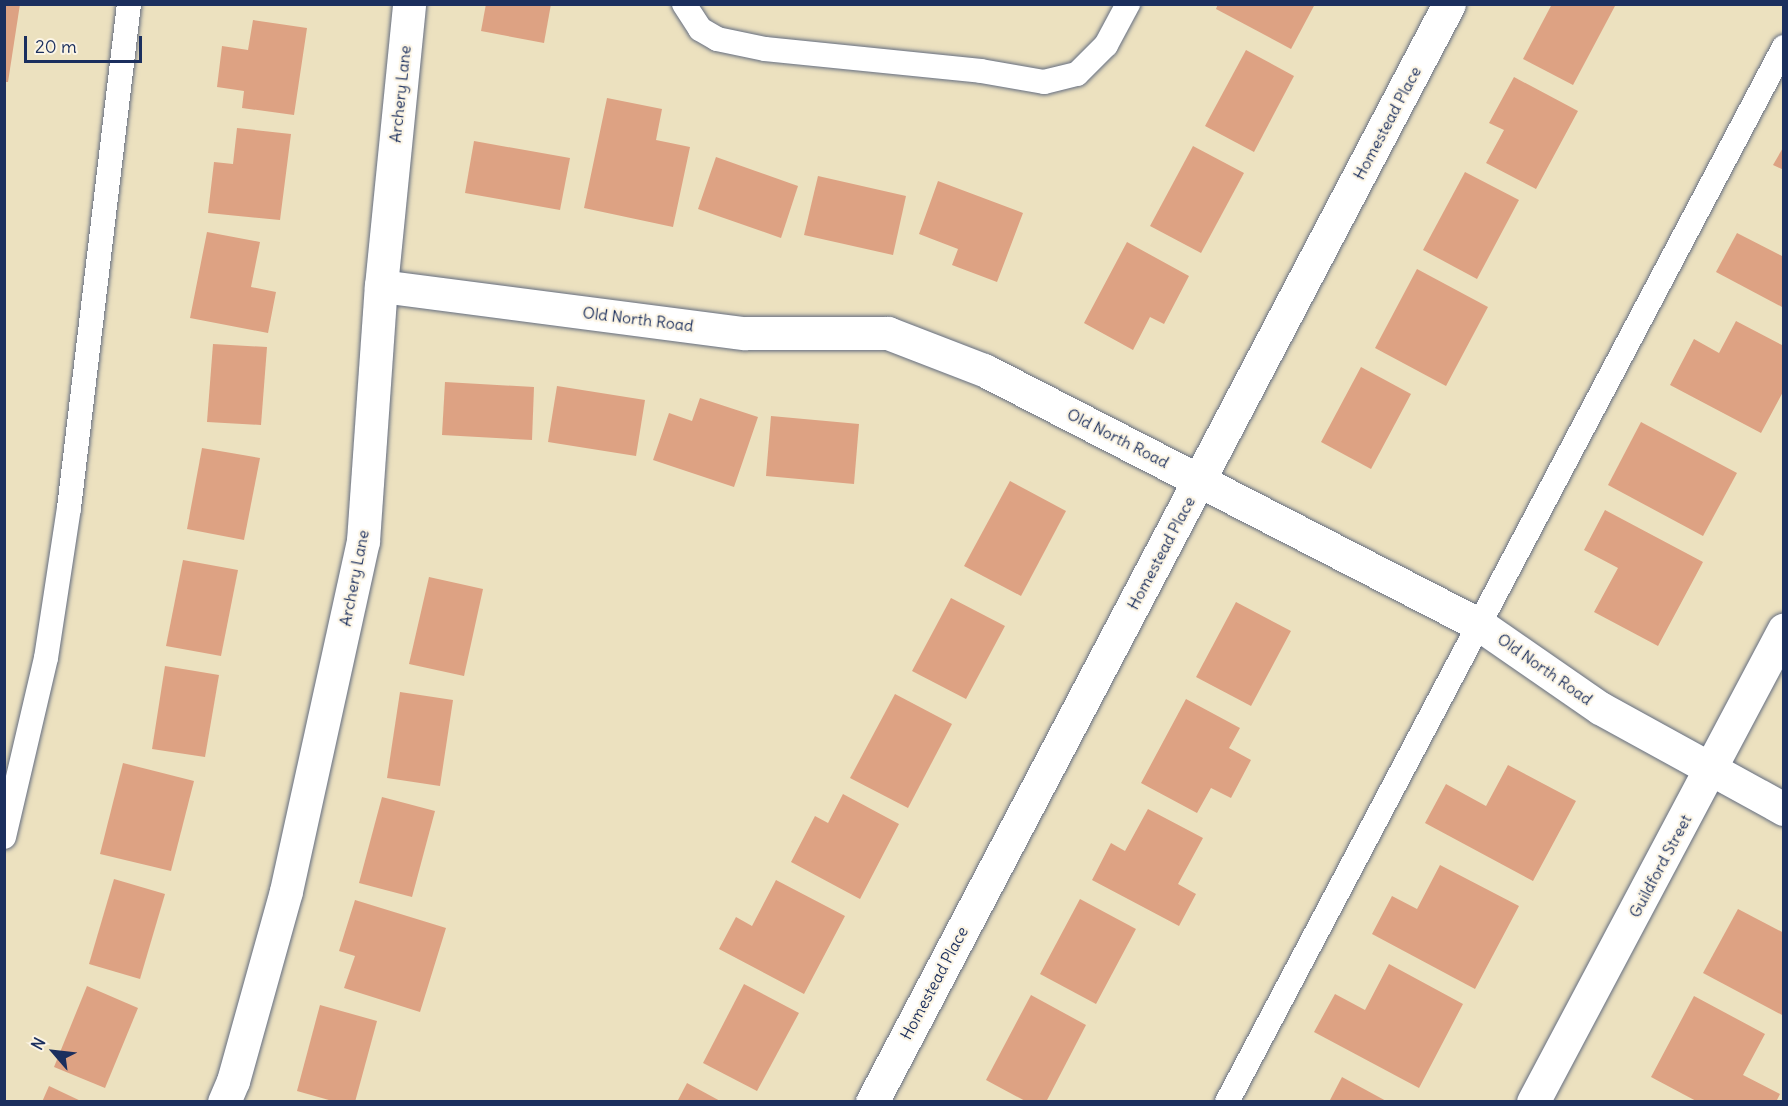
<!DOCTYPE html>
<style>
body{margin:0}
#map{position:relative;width:1788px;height:1106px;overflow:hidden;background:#ece1bf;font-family:Delius,sans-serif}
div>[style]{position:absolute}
.building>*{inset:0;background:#dda283}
.roads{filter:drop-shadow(0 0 2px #646d80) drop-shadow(0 0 2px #646d80)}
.service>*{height:24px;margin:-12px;padding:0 12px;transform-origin:12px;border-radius:12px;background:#fff}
.minor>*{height:33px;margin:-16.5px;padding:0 16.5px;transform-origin:16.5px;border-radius:16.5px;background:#fff}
.tertiary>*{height:33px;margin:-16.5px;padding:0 16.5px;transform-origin:16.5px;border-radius:16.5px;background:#fff}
span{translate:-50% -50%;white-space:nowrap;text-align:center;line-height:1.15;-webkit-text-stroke:4.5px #fcf5e5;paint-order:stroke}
.street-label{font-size:16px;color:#1b2f5e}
.frame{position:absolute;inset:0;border:6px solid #1b2f5e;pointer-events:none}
.north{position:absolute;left:24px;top:1022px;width:60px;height:60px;-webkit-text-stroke:4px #fcf5e5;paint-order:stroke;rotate:298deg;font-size:16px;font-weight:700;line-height:24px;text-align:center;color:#1b2f5e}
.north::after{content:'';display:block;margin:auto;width:21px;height:27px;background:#1b2f5e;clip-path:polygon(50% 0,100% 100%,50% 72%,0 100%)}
.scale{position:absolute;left:24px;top:36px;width:118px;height:27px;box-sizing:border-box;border:3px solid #1b2f5e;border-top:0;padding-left:8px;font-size:18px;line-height:21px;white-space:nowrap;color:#1b2f5e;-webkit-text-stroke:4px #fcf5e5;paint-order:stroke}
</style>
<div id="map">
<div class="building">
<div style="clip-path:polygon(4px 4px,20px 4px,8px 82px,4px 82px)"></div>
<div style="clip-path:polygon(486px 4px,551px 4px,544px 43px,481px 31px)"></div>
<div style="clip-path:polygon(1218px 4px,1315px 4px,1291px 49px,1216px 9px)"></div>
<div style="clip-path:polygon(1552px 4px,1615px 6px,1573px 85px,1523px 59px)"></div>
<div style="clip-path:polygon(253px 20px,307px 28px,294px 115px,242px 108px,244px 91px,217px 87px,222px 46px,248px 50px)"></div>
<div style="clip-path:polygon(1246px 50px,1294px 76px,1254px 152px,1205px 126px)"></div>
<div style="clip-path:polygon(1514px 77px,1578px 111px,1536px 189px,1486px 163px,1504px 130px,1489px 123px)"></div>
<div style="clip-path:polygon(607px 98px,662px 109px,656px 140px,690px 147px,673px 227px,584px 208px)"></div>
<div style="clip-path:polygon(237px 128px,291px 134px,280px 220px,208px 213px,214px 162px,233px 164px)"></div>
<div style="clip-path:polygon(474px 141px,570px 158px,560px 210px,465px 193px)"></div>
<div style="clip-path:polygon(1193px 146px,1244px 173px,1201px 253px,1150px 226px)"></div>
<div style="clip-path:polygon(1784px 146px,1784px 170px,1773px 165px)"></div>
<div style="clip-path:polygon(716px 157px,798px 186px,781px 238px,698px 209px)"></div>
<div style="clip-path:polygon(1465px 172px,1519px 200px,1477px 279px,1423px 250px)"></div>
<div style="clip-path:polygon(818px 176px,906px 196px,893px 255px,804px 235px)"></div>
<div style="clip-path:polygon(938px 181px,1023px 213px,997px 282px,952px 265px,958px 249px,919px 234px)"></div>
<div style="clip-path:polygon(207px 232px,260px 242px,251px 287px,276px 292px,268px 333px,190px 318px)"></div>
<div style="clip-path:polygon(1737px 233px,1784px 257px,1784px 308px,1716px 272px)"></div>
<div style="clip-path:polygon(1127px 242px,1189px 276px,1164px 324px,1150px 317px,1133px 350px,1084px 323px)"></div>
<div style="clip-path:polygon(1417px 269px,1488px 307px,1446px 386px,1375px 348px)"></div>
<div style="clip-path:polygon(1736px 321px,1784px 346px,1784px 390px,1761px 433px,1670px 385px,1694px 339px,1719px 353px)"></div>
<div style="clip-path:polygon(213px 344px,267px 347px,261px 425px,207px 422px)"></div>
<div style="clip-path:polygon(1361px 367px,1411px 394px,1371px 469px,1321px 442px)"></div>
<div style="clip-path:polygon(445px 382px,534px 387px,532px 440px,442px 435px)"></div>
<div style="clip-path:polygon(557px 386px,645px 400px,636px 456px,548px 442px)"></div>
<div style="clip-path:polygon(700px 398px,758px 417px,734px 487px,653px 460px,669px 413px,692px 421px)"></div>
<div style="clip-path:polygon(771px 416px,859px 424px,854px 484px,766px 476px)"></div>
<div style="clip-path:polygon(1641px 422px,1737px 473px,1703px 536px,1608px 485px)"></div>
<div style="clip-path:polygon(202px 448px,260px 458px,244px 540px,187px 529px)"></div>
<div style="clip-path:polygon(1010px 481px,1066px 511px,1021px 596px,964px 566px)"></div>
<div style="clip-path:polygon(1605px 510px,1703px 562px,1658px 646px,1594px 612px,1618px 568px,1584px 550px)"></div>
<div style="clip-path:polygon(183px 560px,238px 570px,221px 656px,166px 646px)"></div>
<div style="clip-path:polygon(429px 577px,483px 589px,464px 676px,409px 664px)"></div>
<div style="clip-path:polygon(951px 598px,1005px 626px,966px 699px,912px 671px)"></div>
<div style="clip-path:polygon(1236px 602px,1291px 631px,1251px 706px,1196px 677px)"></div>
<div style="clip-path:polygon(165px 666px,219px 675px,205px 757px,152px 749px)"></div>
<div style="clip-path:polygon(400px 692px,453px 700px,440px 786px,387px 778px)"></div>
<div style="clip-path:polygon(895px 694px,952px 724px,908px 808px,850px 778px)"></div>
<div style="clip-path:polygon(1186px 699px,1240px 728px,1229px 748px,1251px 760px,1231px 798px,1211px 788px,1197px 813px,1141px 783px)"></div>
<div style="clip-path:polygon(123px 763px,194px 781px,171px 871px,100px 854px)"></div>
<div style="clip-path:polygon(1508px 765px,1576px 801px,1533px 881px,1425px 823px,1446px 784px,1486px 806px)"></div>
<div style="clip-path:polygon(843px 794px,899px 824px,860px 899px,791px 862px,815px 816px,828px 823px)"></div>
<div style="clip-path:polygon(382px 797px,435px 811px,412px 897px,359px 883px)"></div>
<div style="clip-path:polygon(1148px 809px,1203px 838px,1178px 884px,1196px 894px,1179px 926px,1092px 880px,1111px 843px,1125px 851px)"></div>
<div style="clip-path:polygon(1440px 865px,1519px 906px,1475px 989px,1372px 934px,1392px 896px,1417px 909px)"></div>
<div style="clip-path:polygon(114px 879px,165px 894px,140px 979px,89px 964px)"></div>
<div style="clip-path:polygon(776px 880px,845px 916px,804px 994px,719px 949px,736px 917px,752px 926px)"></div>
<div style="clip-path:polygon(1080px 899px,1136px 929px,1096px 1004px,1040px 974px)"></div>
<div style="clip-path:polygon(355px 900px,446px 928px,420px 1012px,344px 988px,355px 956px,339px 951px)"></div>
<div style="clip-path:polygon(1738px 909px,1784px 933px,1784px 1016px,1703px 973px)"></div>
<div style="clip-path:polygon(1389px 964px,1463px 1004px,1419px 1088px,1314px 1032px,1335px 994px,1365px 1010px)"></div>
<div style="clip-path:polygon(744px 984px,799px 1013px,757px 1091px,703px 1063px)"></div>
<div style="clip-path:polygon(87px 986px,138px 1008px,105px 1088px,54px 1067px)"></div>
<div style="clip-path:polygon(1031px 995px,1086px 1025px,1046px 1102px,1027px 1102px,986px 1080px)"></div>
<div style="clip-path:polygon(1694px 996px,1765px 1034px,1743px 1075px,1780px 1094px,1776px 1102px,1698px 1102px,1651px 1077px)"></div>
<div style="clip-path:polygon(320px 1005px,377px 1021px,355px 1102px,336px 1102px,297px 1091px)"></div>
<div style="clip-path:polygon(1342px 1077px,1388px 1102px,1329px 1102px)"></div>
<div style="clip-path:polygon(687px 1083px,722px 1102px,677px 1102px)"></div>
<div style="clip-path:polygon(49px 1086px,83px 1102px,42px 1102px)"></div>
</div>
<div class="roads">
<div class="service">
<div style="left:684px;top:4px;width:30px;rotate:57deg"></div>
<div style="left:700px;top:29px;width:20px;rotate:30deg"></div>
<div style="left:717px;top:39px;width:49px;rotate:11.8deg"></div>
<div style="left:765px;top:49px;width:217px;rotate:5.8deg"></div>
<div style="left:981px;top:71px;width:64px;rotate:9.9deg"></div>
<div style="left:1044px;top:82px;width:34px;rotate:-14deg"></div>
<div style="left:1077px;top:74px;width:41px;rotate:-45deg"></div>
<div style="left:1106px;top:45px;width:47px;rotate:-61.8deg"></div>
<div style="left:4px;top:837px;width:184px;rotate:-76.8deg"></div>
<div style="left:46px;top:658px;width:152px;rotate:-81.3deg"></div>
<div style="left:69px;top:508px;width:508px;rotate:-83.21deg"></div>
<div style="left:1227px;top:1102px;width:1193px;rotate:-62.17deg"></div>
</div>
<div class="minor">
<div style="left:381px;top:286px;width:367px;rotate:7.4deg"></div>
<div style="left:745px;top:333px;width:143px"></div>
<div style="left:888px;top:333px;width:103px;rotate:21.1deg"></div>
<div style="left:984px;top:370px;width:558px;rotate:27.21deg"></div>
<div style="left:1480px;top:625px;width:146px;rotate:34.7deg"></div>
<div style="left:1600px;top:708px;width:210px;rotate:28.8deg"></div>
<div style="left:224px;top:1102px;width:23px;rotate:-67deg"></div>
<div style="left:233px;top:1081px;width:197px;rotate:-74.4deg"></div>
<div style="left:286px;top:891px;width:358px;rotate:-77.6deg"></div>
<div style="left:363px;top:541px;width:256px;rotate:-86deg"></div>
<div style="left:381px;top:286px;width:283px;rotate:-84.3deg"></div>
<div style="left:1533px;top:1102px;width:535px;rotate:-62.05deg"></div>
</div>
<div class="tertiary">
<div style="left:872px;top:1102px;width:1240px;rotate:-62.28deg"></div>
</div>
</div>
<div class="street-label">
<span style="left:400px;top:94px;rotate:-84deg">Archery Lane</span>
<span style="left:1387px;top:123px;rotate:-62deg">Homestead Place</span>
<span style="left:638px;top:319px;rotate:7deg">Old North Road</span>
<span style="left:1118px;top:438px;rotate:27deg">Old North Road</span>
<span style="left:1161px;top:553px;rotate:-62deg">Homestead Place</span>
<span style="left:354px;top:578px;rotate:-79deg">Archery Lane</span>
<span style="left:1545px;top:669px;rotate:35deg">Old North Road</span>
<span style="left:1660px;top:866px;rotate:-62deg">Guildford Street</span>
<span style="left:934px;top:983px;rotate:-62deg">Homestead Place</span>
</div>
<div class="frame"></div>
<div class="north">N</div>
<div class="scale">20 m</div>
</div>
